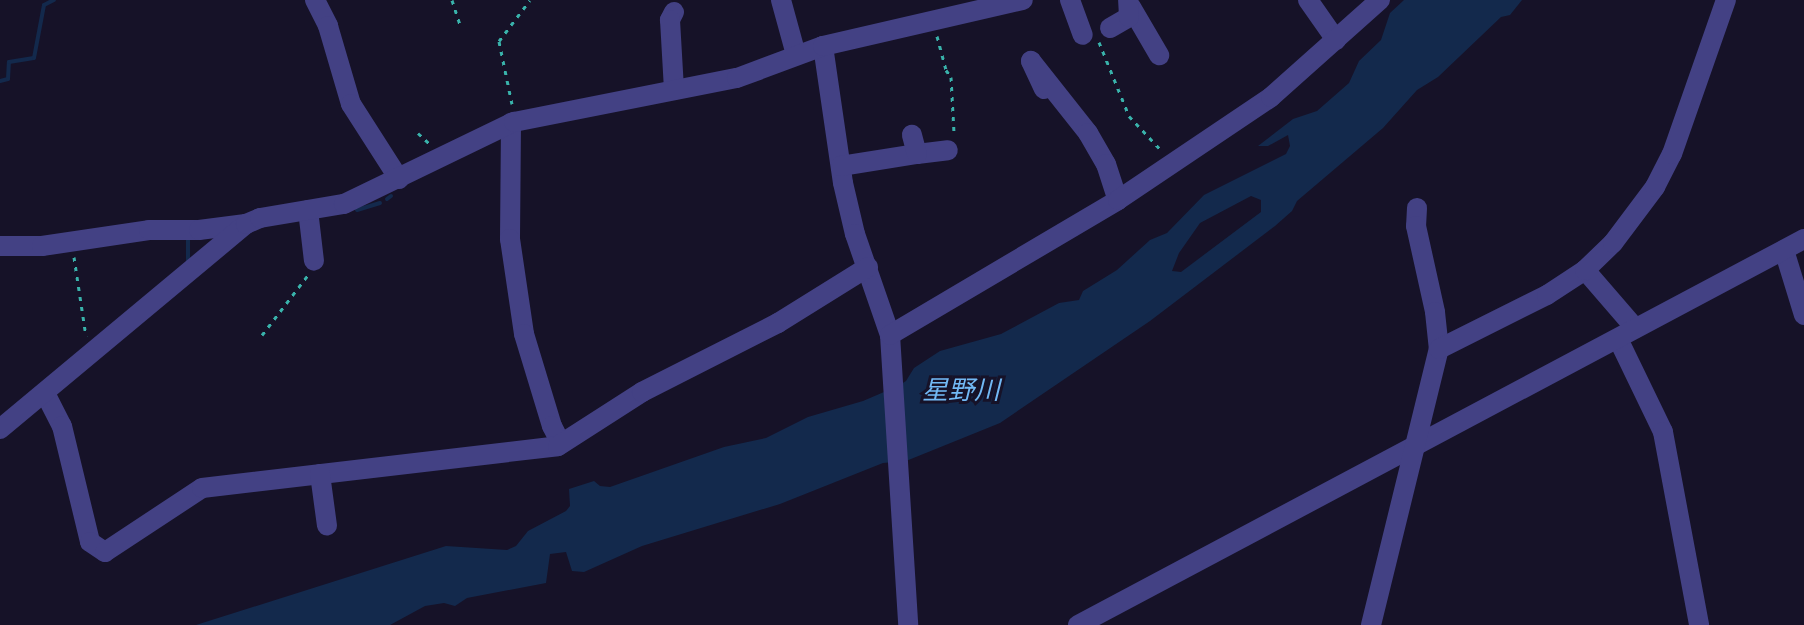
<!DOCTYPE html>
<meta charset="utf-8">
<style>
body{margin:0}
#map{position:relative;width:1804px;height:625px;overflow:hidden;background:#161228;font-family:Poppins,"Noto Sans JP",sans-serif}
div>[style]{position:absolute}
.water>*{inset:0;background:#13294c}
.stream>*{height:4px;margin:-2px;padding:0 2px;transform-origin:2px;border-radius:2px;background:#13294c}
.path>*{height:3px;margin-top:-1.5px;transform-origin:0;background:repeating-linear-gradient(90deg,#39b3ab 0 4px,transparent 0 10px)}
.minor>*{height:20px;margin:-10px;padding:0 10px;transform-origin:10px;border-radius:10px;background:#434184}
span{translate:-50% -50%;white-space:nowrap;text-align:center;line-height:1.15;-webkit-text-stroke:6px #161228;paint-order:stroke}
.water-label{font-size:26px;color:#72b9f5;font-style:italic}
</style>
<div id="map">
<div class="water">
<div style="clip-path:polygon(evenodd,1404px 0,1522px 0,1510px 15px,1501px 17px,1438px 77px,1417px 90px,1383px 128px,1297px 201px,1292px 211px,1275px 226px,1150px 321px,1000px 423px,906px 461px,883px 463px,780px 504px,642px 546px,584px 572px,572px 571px,566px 552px,550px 554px,546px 583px,467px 598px,455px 606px,444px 603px,425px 606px,390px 625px,196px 625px,446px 546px,507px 550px,516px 546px,528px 531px,566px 511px,570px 506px,569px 489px,594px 481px,600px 486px,610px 487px,724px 447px,766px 438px,808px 417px,863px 401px,898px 386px,906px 381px,914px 368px,940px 351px,1001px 334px,1059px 303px,1079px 300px,1083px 291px,1117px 270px,1150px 240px,1167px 233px,1204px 195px,1286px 154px,1290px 146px,1288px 135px,1268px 146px,1258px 146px,1293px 119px,1317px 111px,1349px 83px,1359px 61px,1381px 40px,1390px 13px,1404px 0,1251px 196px,1261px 200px,1261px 212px,1181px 272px,1172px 271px,1179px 253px,1200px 223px,1251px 196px)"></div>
</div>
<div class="stream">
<div style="left:0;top:81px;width:8px;rotate:-14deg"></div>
<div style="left:8px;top:79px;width:17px;rotate:-87deg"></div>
<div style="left:9px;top:62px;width:25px;rotate:-9deg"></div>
<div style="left:34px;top:58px;width:54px;rotate:-79.3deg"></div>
<div style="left:44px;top:5px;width:11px;rotate:-27deg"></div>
<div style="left:387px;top:199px;width:5px;rotate:-37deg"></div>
<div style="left:357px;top:210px;width:24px;rotate:-17deg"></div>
<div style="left:188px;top:261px;width:25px;rotate:-90deg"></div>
</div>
<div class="path">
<div style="left:452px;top:0;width:29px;rotate:72deg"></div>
<div style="left:937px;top:36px;width:35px;rotate:75deg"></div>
<div style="left:946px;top:70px;width:9px;rotate:54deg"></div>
<div style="left:951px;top:77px;width:56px;rotate:86.9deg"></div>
<div style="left:1099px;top:42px;width:80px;rotate:67.9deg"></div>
<div style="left:1129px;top:116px;width:48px;rotate:46.7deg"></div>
<div style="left:512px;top:104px;width:64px;rotate:-101.7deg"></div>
<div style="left:499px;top:41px;width:51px;rotate:-52.9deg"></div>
<div style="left:418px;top:133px;width:16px;rotate:43deg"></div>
<div style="left:74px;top:257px;width:80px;rotate:81.4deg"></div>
<div style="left:262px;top:335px;width:76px;rotate:-52.5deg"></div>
</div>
<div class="minor">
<div style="left:315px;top:0;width:29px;rotate:63deg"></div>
<div style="left:328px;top:26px;width:81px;rotate:73.6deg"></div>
<div style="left:351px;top:104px;width:89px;rotate:57.4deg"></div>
<div style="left:781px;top:0;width:57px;rotate:74.7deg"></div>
<div style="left:1070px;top:0;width:37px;rotate:70deg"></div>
<div style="left:1308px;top:0;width:49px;rotate:55deg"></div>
<div style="left:1131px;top:7px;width:56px;rotate:59.7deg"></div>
<div style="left:674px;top:12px;width:9px;rotate:117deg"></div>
<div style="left:670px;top:20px;width:70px;rotate:86.7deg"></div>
<div style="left:1110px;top:28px;width:22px;rotate:-30deg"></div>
<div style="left:1129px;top:17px;width:17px;rotate:-93deg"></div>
<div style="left:823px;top:46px;width:138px;rotate:81.7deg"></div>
<div style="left:843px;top:183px;width:52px;rotate:76.8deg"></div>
<div style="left:855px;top:234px;width:107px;rotate:70.9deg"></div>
<div style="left:890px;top:335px;width:291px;rotate:86.4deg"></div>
<div style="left:1044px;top:89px;width:31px;rotate:-115deg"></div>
<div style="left:1031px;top:61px;width:92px;rotate:51.6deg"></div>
<div style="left:1088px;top:133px;width:36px;rotate:60deg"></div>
<div style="left:1106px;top:164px;width:38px;rotate:72deg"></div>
<div style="left:511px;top:123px;width:116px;rotate:90.5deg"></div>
<div style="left:510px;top:239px;width:96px;rotate:81.6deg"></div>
<div style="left:524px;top:334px;width:96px;rotate:73.1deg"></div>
<div style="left:552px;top:426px;width:20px;rotate:63deg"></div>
<div style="left:917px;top:154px;width:31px;rotate:-7deg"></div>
<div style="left:841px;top:166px;width:77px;rotate:-9deg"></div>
<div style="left:917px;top:154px;width:20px;rotate:-105deg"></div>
<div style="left:1417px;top:208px;width:18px;rotate:93deg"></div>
<div style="left:1416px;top:226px;width:88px;rotate:77.5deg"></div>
<div style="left:1435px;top:312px;width:37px;rotate:84deg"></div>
<div style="left:308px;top:210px;width:51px;rotate:83.3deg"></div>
<div style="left:0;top:246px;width:42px"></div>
<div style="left:42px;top:246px;width:108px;rotate:-8.5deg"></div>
<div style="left:149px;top:230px;width:50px"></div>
<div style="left:199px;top:230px;width:47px;rotate:-7.3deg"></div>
<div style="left:1784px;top:250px;width:68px;rotate:72.9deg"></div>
<div style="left:1585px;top:270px;width:77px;rotate:49.2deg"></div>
<div style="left:890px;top:335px;width:265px;rotate:-30.6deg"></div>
<div style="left:1118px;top:200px;width:184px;rotate:-33.9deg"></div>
<div style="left:1271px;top:97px;width:146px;rotate:-41.7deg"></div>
<div style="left:1622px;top:347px;width:94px;rotate:64.2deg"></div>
<div style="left:1663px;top:432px;width:196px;rotate:79.4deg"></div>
<div style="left:45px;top:393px;width:37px;rotate:63deg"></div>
<div style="left:62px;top:426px;width:119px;rotate:76.4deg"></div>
<div style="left:90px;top:542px;width:18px;rotate:34deg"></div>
<div style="left:105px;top:552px;width:116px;rotate:-33.4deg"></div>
<div style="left:202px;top:488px;width:358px;rotate:-6.7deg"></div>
<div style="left:558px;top:446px;width:100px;rotate:-32.7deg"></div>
<div style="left:642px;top:392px;width:153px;rotate:-26.9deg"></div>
<div style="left:778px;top:323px;width:106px;rotate:-31.9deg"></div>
<div style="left:0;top:429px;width:320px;rotate:-39.8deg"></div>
<div style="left:246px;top:224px;width:15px;rotate:-23deg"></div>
<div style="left:260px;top:218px;width:85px;rotate:-9.5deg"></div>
<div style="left:344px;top:204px;width:189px;rotate:-25.8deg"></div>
<div style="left:514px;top:122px;width:227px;rotate:-11.2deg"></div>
<div style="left:737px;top:78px;width:92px;rotate:-20.4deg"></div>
<div style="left:823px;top:46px;width:205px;rotate:-13deg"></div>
<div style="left:320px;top:474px;width:52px;rotate:82.3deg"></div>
<div style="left:1078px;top:625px;width:822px;rotate:-28deg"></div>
<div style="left:1371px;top:625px;width:284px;rotate:-76.2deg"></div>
<div style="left:1439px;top:349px;width:121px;rotate:-26.6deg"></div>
<div style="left:1547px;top:295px;width:45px;rotate:-33.3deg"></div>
<div style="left:1585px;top:270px;width:39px;rotate:-44deg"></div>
<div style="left:1613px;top:243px;width:70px;rotate:-53.1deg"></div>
<div style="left:1655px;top:187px;width:37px;rotate:-63deg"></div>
<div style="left:1672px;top:154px;width:163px;rotate:-70.7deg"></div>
</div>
<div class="water-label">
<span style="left:961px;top:391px">星野川</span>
</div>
</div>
